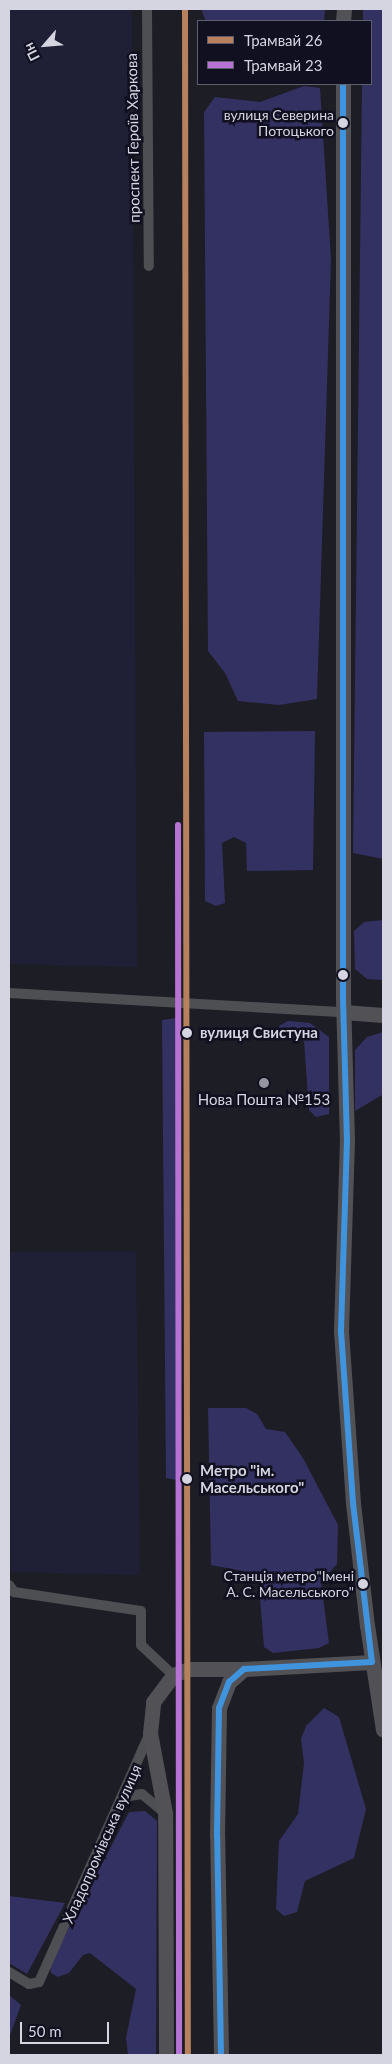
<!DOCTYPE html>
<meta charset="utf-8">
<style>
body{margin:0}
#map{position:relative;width:392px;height:2064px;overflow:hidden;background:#1d1d26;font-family:Lato,sans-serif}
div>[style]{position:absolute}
.built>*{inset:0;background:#1f1f35}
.green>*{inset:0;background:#333161}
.street>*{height:10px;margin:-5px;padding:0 5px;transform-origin:5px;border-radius:5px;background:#4e4f52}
.secondary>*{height:15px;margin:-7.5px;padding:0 7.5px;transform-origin:7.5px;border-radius:7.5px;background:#515156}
.bus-1>*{height:6px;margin:-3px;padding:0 3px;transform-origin:3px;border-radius:3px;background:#4094de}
.tram-1>*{height:6px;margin:-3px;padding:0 3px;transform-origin:3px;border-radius:3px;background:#b6815c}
.tram-2>*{height:6px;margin:-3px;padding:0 3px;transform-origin:3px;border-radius:3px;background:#b673d3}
.dots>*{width:14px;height:14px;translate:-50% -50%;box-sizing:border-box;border:2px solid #101020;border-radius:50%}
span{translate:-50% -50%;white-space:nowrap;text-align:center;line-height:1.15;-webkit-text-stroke:5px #101020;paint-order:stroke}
.bus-label{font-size:14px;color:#d4d5e1}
.right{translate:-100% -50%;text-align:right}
.street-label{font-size:15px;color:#d4d5e1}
.stop-label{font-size:15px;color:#d4d5e1;font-weight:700}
.left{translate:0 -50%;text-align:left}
.poi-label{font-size:15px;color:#d4d5e1}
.frame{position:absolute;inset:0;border:10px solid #d4d5e1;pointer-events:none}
.legend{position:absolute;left:197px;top:20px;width:175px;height:65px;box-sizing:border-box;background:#101020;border:1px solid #5e5f6d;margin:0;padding:6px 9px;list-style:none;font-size:15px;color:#d4d5e1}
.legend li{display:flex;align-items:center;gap:10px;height:25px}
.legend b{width:25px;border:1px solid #5e5f6d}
.north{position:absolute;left:20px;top:20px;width:50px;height:50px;-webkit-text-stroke:4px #101020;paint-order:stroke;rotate:243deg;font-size:14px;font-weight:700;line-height:20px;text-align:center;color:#d4d5e1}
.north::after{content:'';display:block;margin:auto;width:18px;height:22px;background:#d4d5e1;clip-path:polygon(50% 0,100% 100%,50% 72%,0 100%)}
.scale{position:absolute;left:20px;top:2022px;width:89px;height:22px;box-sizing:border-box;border:2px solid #d4d5e1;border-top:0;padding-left:6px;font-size:15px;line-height:18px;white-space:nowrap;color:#d4d5e1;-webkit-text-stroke:4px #101020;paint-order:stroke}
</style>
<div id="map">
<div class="built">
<div style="clip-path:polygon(9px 9px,132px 9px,137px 967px,9px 964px)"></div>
<div style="clip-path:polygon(136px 1251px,140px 1575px,11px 1572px,9px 1252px)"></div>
</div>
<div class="green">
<div style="clip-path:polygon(201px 9px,325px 9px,324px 21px,206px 21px)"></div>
<div style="clip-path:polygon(363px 9px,383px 9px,383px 859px,353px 853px,362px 84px,371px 84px,371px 21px,363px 21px)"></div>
<div style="clip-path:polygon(304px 86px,320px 88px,331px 259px,317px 699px,279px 705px,238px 701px,225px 673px,208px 651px,204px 112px,215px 97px,260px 102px)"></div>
<div style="clip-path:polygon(315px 731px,313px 870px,247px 871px,246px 843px,234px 837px,222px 843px,225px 903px,216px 906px,205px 901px,204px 732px)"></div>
<div style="clip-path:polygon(383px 920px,383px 980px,367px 979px,355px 969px,354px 931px,364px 922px)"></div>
<div style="clip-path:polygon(176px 1018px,176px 1480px,166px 1478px,162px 1020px)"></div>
<div style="clip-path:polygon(288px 1021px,310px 1023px,329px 1037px,329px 1114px,316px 1117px,309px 1110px,304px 1041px,279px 1035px,279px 1026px)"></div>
<div style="clip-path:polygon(383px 1032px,382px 1095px,355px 1111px,355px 1050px,367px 1037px)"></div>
<div style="clip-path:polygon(246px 1408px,257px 1414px,266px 1429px,285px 1432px,303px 1458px,338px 1525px,337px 1564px,321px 1582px,329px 1643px,319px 1648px,273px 1653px,264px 1647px,258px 1574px,211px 1565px,208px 1408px)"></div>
<div style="clip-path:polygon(324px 1708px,339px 1717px,366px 1809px,354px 1858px,305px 1881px,297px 1912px,284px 1916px,276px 1909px,279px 1841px,298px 1814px,304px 1763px,301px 1739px,306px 1726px)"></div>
<div style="clip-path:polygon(145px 1811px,157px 1821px,156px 2055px,128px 2055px,126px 2038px,136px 1989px,90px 1953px,83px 1955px,69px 1973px,58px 1977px,51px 1973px,50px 1964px,129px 1812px)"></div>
<div style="clip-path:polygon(9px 1896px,65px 1903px,27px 1974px,9px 1963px)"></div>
<div style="clip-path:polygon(9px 1995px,21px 2005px,9px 2038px)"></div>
</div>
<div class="street">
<div style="left:147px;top:9px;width:257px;rotate:89.6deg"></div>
<div style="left:9px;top:993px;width:335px;rotate:3.3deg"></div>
<div style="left:9px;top:1585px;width:9px;rotate:54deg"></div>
<div style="left:14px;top:1592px;width:128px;rotate:8.5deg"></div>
<div style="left:141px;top:1611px;width:34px;rotate:90deg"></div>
<div style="left:141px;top:1645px;width:44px;rotate:43.2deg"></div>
<div style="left:123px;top:1797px;width:19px;rotate:-9deg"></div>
<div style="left:142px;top:1794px;width:30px;rotate:40deg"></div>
<div style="left:9px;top:1972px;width:23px;rotate:31deg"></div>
<div style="left:29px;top:1984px;width:10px;rotate:-11deg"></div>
<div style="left:39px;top:1982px;width:270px;rotate:-66deg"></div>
</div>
<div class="secondary">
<div style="left:343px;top:21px;width:12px;rotate:-85deg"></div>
<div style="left:343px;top:84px;width:914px;rotate:90deg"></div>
<div style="left:343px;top:998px;width:142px;rotate:88.4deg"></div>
<div style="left:347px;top:1140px;width:191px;rotate:91.8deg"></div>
<div style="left:341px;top:1331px;width:172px;rotate:86deg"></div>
<div style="left:353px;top:1503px;width:123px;rotate:83.5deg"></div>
<div style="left:367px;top:1625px;width:106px;rotate:81.3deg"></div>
<div style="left:343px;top:1012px;width:40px;rotate:4.3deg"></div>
<div style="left:166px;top:2055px;width:242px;rotate:-90.2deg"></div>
<div style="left:165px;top:1813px;width:81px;rotate:-100.6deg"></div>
<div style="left:150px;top:1733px;width:31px;rotate:-84deg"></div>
<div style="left:153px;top:1702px;width:34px;rotate:-53deg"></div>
<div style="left:173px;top:1675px;width:17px;rotate:-21deg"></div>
<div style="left:189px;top:1669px;width:55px"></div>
<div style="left:221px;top:2055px;width:220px;rotate:-91deg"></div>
<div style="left:217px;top:1835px;width:127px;rotate:-89.1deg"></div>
<div style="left:219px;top:1708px;width:28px;rotate:-69deg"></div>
<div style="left:229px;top:1682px;width:20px;rotate:-41deg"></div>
<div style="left:244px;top:1669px;width:128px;rotate:-3.1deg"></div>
</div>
<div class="bus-1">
<div style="left:343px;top:84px;width:914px;rotate:90deg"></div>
<div style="left:343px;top:998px;width:142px;rotate:88.4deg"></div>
<div style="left:347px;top:1140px;width:191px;rotate:91.8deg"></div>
<div style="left:341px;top:1331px;width:172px;rotate:86deg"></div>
<div style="left:353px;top:1503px;width:160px;rotate:83.2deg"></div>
<div style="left:221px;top:2055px;width:220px;rotate:-91deg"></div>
<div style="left:217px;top:1835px;width:127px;rotate:-89.1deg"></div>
<div style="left:219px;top:1708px;width:28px;rotate:-69deg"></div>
<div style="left:229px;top:1682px;width:20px;rotate:-41deg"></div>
<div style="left:244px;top:1669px;width:128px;rotate:-3.1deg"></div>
</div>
<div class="tram-1">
<div style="left:185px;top:9px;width:2046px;rotate:89.92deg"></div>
</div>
<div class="tram-2">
<div style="left:178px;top:825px;width:1230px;rotate:89.95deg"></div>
</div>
<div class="dots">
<div style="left:343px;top:123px;background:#d4d5e1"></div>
<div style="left:343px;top:975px;background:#d4d5e1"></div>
<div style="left:187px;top:1033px;background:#d4d5e1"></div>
<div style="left:264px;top:1083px;background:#9495a0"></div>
<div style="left:187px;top:1479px;background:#d4d5e1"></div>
<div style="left:363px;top:1584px;background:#d4d5e1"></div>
</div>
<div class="bus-label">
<span class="right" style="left:334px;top:123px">вулиця Северина<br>Потоцького</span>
<span class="right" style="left:354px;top:1584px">Станція метро"Імені<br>А. С. Масельського"</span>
</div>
<div class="street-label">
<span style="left:133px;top:138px;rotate:-91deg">проспект Героїв Харкова</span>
<span style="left:102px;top:1844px;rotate:-66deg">Хладопромівська вулиця</span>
</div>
<div class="stop-label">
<span class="left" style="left:200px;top:1033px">вулиця Свистуна</span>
<span class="left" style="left:200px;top:1479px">Метро "ім.<br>Масельського"</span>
</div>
<div class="poi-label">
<span style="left:264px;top:1100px">Нова Пошта №153</span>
</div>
<div class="frame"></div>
<ul class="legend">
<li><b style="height:6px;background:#b6815c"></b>Трамвай 26</li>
<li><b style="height:6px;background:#b673d3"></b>Трамвай 23</li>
</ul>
<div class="north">Пн</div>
<div class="scale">50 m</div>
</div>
